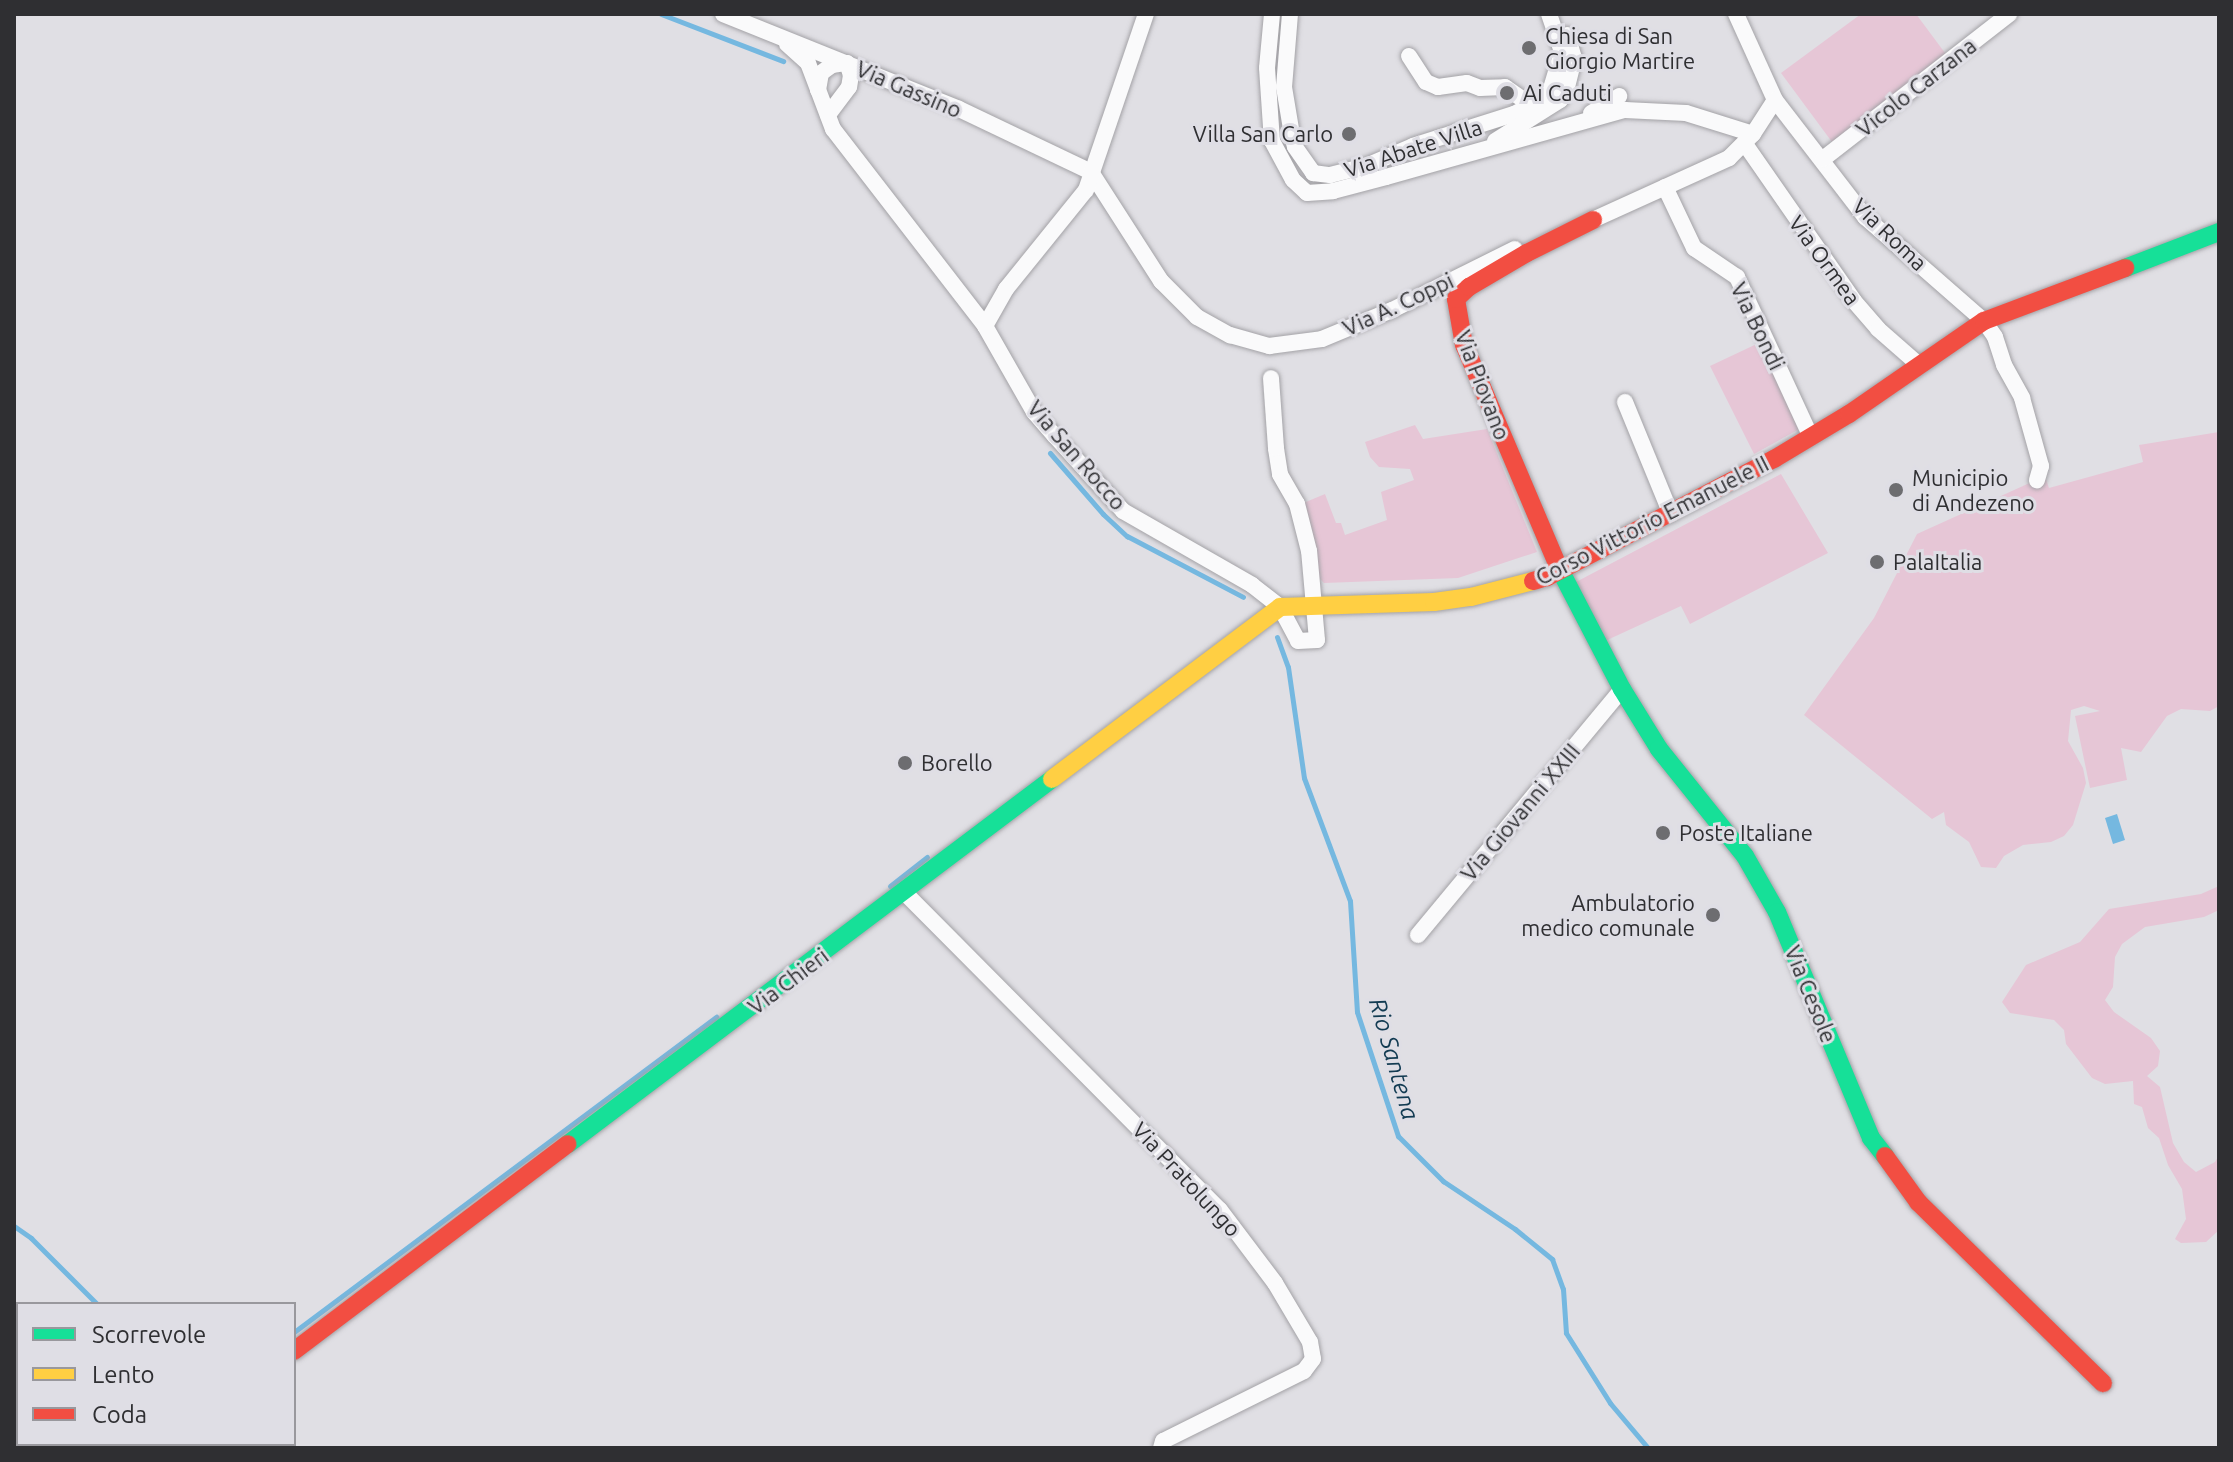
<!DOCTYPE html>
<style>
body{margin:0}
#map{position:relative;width:2233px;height:1462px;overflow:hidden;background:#e0dfe4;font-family:Ubuntu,sans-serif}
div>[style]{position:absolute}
.green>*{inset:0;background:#e6c6d6}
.water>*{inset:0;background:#75b8e0}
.stream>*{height:5px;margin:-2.5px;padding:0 2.5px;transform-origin:2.5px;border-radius:2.5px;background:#75b8e0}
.roads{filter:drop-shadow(0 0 2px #a3a2a6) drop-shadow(0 0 2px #a3a2a6)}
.street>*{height:16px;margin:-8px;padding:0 8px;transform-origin:8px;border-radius:8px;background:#fafafb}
.fast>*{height:18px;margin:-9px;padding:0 9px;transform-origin:9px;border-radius:9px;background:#16e098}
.slow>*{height:18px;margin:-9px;padding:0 9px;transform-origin:9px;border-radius:9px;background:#ffcf43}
.jam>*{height:18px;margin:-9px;padding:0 9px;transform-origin:9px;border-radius:9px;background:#f24e42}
.dots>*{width:22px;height:22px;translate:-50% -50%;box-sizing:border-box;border:4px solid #dfdee5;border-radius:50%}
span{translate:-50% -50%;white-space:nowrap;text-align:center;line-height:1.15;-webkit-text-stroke:6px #dfdee5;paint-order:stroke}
.poi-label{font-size:22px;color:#2f2f32}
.left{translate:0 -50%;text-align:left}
.right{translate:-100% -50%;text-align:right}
.street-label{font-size:22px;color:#2f2f32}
.water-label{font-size:24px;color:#123b52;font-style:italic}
.frame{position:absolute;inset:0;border:16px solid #2f2f32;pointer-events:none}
.legend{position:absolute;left:16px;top:1302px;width:280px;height:144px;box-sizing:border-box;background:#dfdee5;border:2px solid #99989d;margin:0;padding:10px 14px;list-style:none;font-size:24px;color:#2f2f32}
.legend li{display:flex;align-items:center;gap:16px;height:40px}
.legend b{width:40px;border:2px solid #99989d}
</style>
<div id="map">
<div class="green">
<div style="clip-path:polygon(1861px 14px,1916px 14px,1948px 57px,1832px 142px,1781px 73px)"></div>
<div style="clip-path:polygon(1763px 341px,1803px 427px,1754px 454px,1710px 366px)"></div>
<div style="clip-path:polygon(1415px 425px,1423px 439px,1487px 429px,1537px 552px,1458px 578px,1324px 583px,1316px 575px,1301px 504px,1325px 494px,1336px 523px,1341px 523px,1345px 535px,1387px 520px,1381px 492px,1414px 480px,1410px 469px,1379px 467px,1370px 457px,1365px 442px)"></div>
<div style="clip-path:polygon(2219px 432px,2219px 706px,2210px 711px,2181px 709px,2167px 716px,2141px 752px,2121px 748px,2127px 780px,2090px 788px,2075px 716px,2100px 711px,2084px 706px,2071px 710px,2068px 741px,2083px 768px,2086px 783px,2073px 825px,2064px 836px,2051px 842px,2023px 845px,2004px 856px,1996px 868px,1981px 867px,1969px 842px,1946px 825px,1944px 812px,1932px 819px,1804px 715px,1874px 618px,1917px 534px,2045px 476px,2049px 488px,2143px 462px,2139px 445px)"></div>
<div style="clip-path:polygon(1781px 474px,1828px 553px,1690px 624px,1681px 606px,1605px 641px,1576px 582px)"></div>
<div style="clip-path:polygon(2219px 886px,2219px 910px,2204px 917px,2145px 927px,2122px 944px,2115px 957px,2113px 987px,2105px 1000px,2114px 1012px,2151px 1038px,2160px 1051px,2158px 1066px,2147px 1076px,2160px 1087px,2173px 1143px,2184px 1162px,2196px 1172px,2215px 1162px,2219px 1155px,2219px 1230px,2206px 1242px,2181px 1243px,2175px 1239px,2186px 1219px,2182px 1189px,2168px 1165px,2159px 1138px,2148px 1128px,2142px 1107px,2134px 1104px,2133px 1081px,2105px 1084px,2092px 1078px,2066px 1044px,2064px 1030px,2054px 1020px,2010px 1013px,2002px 1002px,2026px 965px,2080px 942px,2109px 909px,2201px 894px)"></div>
</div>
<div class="water">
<div style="clip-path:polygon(2117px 814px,2125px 840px,2113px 844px,2105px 818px)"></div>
</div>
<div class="stream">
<div style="left:661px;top:14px;width:131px;rotate:21.1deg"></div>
<div style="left:1050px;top:453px;width:81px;rotate:49deg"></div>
<div style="left:1103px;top:514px;width:33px;rotate:43deg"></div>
<div style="left:1127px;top:536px;width:131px;rotate:27.7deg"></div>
<div style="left:1277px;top:637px;width:32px;rotate:70deg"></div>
<div style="left:1288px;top:667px;width:112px;rotate:81.8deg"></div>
<div style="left:1304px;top:778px;width:131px;rotate:69.5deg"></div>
<div style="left:1350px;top:901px;width:111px;rotate:86.4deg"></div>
<div style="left:1357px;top:1012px;width:131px;rotate:71.7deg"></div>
<div style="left:1398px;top:1136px;width:64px;rotate:45deg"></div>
<div style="left:1443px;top:1181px;width:87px;rotate:33.7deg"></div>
<div style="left:1515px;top:1229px;width:48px;rotate:39deg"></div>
<div style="left:1552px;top:1259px;width:32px;rotate:70deg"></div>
<div style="left:1563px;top:1289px;width:44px;rotate:86.1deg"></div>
<div style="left:1566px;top:1333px;width:83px;rotate:57.8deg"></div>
<div style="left:1610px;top:1403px;width:59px;rotate:49.8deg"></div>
<div style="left:890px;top:886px;width:47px;rotate:-38.1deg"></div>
<div style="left:14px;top:1226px;width:21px;rotate:35deg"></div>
<div style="left:31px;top:1238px;width:93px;rotate:45deg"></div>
<div style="left:294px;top:1332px;width:527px;rotate:-36.74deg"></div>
</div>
<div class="roads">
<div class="street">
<div style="left:723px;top:14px;width:254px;rotate:21.9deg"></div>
<div style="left:959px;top:109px;width:146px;rotate:25.5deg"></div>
<div style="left:1091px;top:172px;width:130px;rotate:57.3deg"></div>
<div style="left:1161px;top:281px;width:51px;rotate:45deg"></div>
<div style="left:1197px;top:317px;width:38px;rotate:29deg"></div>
<div style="left:1230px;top:335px;width:41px;rotate:15.8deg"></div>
<div style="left:1269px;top:346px;width:53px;rotate:-7.5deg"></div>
<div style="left:1322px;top:339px;width:76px;rotate:-22.5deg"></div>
<div style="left:1392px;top:310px;width:137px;rotate:-26.4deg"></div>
<div style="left:1272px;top:14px;width:54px;rotate:95.3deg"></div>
<div style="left:1267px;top:68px;width:73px;rotate:86.1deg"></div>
<div style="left:1272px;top:141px;width:44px;rotate:61.7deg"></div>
<div style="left:1293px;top:180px;width:19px;rotate:43deg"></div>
<div style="left:1307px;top:193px;width:26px;rotate:-4deg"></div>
<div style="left:1333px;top:191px;width:55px;rotate:-14.8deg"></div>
<div style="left:1386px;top:177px;width:248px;rotate:-15.7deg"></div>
<div style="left:1625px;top:110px;width:61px;rotate:2.8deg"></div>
<div style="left:1686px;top:113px;width:70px;rotate:17.4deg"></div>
<div style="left:1290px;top:14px;width:73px;rotate:94.7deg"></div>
<div style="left:1284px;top:87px;width:49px;rotate:80.5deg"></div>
<div style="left:1292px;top:135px;width:12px;rotate:76deg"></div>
<div style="left:1295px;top:147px;width:32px;rotate:55deg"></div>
<div style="left:1313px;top:173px;width:17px;rotate:7deg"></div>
<div style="left:1330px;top:175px;width:37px;rotate:-14deg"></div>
<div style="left:1366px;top:166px;width:51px;rotate:-23.1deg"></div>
<div style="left:1413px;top:146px;width:106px;rotate:-17.6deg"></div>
<div style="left:1514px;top:114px;width:40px;rotate:-28deg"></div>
<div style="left:1549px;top:95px;width:45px;rotate:-73.2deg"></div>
<div style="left:1562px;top:52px;width:40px;rotate:-108.9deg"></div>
<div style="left:1736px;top:14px;width:94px;rotate:65.6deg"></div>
<div style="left:1775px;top:100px;width:148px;rotate:52.4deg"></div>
<div style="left:1865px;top:217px;width:158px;rotate:41.2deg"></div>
<div style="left:1984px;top:321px;width:19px;rotate:55deg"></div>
<div style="left:1995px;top:337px;width:29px;rotate:72deg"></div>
<div style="left:2004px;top:365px;width:38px;rotate:61deg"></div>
<div style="left:2022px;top:398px;width:71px;rotate:74.4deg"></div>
<div style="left:2041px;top:466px;width:15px;rotate:106deg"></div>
<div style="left:787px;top:44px;width:28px;rotate:42deg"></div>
<div style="left:808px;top:63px;width:71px;rotate:69.3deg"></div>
<div style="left:833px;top:129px;width:249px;rotate:52.3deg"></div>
<div style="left:985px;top:326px;width:99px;rotate:60.3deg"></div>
<div style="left:1034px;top:412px;width:32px;rotate:49deg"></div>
<div style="left:1055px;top:436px;width:101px;rotate:47.8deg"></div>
<div style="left:1123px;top:511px;width:149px;rotate:29.8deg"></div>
<div style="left:1252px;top:585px;width:36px;rotate:38deg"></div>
<div style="left:1280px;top:607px;width:38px;rotate:62deg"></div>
<div style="left:1298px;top:641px;width:19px;rotate:-3deg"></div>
<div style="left:1317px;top:640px;width:89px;rotate:-95.1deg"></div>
<div style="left:1309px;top:551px;width:49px;rotate:-104.3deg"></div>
<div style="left:1297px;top:504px;width:34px;rotate:-120deg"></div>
<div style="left:1280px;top:474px;width:26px;rotate:-99deg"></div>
<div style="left:1276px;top:448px;width:70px;rotate:-94.1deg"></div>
<div style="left:1409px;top:56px;width:31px;rotate:57deg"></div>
<div style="left:1426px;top:82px;width:13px;rotate:23deg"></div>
<div style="left:1438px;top:87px;width:29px;rotate:-8deg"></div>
<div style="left:1467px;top:83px;width:14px;rotate:21deg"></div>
<div style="left:1480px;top:88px;width:25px;rotate:-2deg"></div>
<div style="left:1505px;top:87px;width:32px;rotate:35deg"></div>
<div style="left:818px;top:90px;width:17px;rotate:-80deg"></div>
<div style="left:821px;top:73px;width:14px;rotate:-36deg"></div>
<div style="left:832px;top:65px;width:15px;rotate:-8deg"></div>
<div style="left:847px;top:63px;width:13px;rotate:72deg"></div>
<div style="left:851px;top:75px;width:12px;rotate:99deg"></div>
<div style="left:849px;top:87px;width:35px;rotate:127deg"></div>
<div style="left:1591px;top:113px;width:33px;rotate:-31deg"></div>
<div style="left:1495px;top:141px;width:77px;rotate:-32.2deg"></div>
<div style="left:1560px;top:100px;width:15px;rotate:-62deg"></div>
<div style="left:1567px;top:87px;width:30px;rotate:-76deg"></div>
<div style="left:1574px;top:58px;width:24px;rotate:-107deg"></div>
<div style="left:1745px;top:144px;width:191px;rotate:55.2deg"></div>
<div style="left:1854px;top:301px;width:37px;rotate:49deg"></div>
<div style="left:1878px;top:329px;width:53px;rotate:41.2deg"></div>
<div style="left:1823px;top:159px;width:236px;rotate:-37.9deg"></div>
<div style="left:1665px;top:187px;width:68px;rotate:64.6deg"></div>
<div style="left:1694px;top:248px;width:52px;rotate:34deg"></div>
<div style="left:1737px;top:277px;width:176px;rotate:65.2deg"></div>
<div style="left:1586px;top:223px;width:157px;rotate:-24.4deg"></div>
<div style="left:1729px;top:158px;width:34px;rotate:-45deg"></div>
<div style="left:1753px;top:134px;width:40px;rotate:-57.1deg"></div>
<div style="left:985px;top:326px;width:43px;rotate:-60.4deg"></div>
<div style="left:1006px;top:289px;width:127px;rotate:-51.1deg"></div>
<div style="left:1086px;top:190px;width:186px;rotate:-71.2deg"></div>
<div style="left:1625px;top:402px;width:121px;rotate:67.7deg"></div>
<div style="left:905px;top:893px;width:447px;rotate:45.2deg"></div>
<div style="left:1220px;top:1210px;width:91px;rotate:53deg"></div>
<div style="left:1275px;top:1283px;width:69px;rotate:59.3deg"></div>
<div style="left:1310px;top:1342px;width:17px;rotate:80deg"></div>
<div style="left:1313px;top:1359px;width:15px;rotate:127deg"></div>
<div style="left:1304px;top:1371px;width:157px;rotate:153.6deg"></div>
<div style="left:1163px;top:1441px;width:7px;rotate:106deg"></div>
<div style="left:1418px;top:935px;width:320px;rotate:-50.3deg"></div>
</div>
<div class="fast">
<div style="left:2125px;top:268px;width:101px;rotate:-21deg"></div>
<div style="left:1558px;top:566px;width:139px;rotate:62.5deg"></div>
<div style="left:1622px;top:689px;width:70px;rotate:58.3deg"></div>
<div style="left:1659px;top:749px;width:137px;rotate:51.2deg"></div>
<div style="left:1745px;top:856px;width:64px;rotate:60.3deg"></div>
<div style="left:1777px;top:912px;width:245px;rotate:67.4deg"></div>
<div style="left:1871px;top:1138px;width:23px;rotate:52deg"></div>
<div style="left:568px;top:1144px;width:606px;rotate:-37.02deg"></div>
<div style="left:165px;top:1448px;width:6px;rotate:-39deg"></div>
</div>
<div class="slow">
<div style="left:1052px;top:779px;width:286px;rotate:-37deg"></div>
<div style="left:1280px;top:607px;width:154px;rotate:-1.9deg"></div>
<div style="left:1434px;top:602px;width:37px;rotate:-8deg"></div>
<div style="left:1471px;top:597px;width:64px;rotate:-14.5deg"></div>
</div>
<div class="jam">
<div style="left:1558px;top:566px;width:240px;rotate:-113deg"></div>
<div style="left:1464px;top:345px;width:47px;rotate:-99.9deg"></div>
<div style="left:1456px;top:299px;width:18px;rotate:-43deg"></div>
<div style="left:1469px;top:287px;width:67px;rotate:-30.4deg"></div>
<div style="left:1527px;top:253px;width:74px;rotate:-26.6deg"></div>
<div style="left:1533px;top:581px;width:15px;rotate:-16deg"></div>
<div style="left:1547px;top:577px;width:256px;rotate:-27.5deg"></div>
<div style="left:1774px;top:459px;width:87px;rotate:-31deg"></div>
<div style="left:1849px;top:414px;width:164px;rotate:-34.6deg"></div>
<div style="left:1984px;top:321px;width:151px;rotate:-20.6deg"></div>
<div style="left:1885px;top:1156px;width:57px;rotate:54.3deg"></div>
<div style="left:1918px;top:1202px;width:259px;rotate:44.4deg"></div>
<div style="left:294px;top:1351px;width:343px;rotate:-37.1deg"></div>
</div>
</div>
<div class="dots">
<div style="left:1529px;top:48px;background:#6d6d70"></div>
<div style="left:1507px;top:93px;background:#6d6d70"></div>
<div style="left:1349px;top:134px;background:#6d6d70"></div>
<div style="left:1896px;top:490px;background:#6d6d70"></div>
<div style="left:1877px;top:562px;background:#6d6d70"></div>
<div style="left:905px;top:763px;background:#6d6d70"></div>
<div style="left:1663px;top:833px;background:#6d6d70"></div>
<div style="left:1713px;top:915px;background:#6d6d70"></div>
</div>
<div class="poi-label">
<span class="left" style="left:1545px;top:48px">Chiesa di San<br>Giorgio Martire</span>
<span class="left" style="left:1523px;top:93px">Ai Caduti</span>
<span class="right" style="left:1333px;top:134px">Villa San Carlo</span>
<span class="left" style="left:1912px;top:490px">Municipio<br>di Andezeno</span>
<span class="left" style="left:1893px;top:562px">PalaItalia</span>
<span class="left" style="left:921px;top:763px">Borello</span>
<span class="left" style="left:1679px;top:833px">Poste Italiane</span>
<span class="right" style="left:1695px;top:915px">Ambulatorio<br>medico comunale</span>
</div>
<div class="street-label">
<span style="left:1916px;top:87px;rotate:-38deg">Vicolo Carzana</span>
<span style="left:909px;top:89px;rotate:23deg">Via Gassino</span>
<span style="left:1413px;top:148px;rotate:-18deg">Via Abate Villa</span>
<span style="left:1890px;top:234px;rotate:44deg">Via Roma</span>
<span style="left:1825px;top:260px;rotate:54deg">Via Ormea</span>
<span style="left:1398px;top:304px;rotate:-25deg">Via A. Coppi</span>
<span style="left:1758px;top:326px;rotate:64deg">Via Bondi</span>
<span style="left:1483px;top:385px;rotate:69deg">Via Piovano</span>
<span style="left:1077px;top:455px;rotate:49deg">Via San Rocco</span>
<span style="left:1652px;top:520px;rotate:-27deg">Corso Vittorio Emanuele II</span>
<span style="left:1520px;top:812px;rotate:-50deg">Via Giovanni XXIII</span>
<span style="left:788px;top:981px;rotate:-37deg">Via Chieri</span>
<span style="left:1811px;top:994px;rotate:68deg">Via Cesole</span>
<span style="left:1187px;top:1179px;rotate:47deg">Via Pratolungo</span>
</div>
<div class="water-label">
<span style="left:1394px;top:1059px;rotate:74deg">Rio Santena</span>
</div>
<div class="frame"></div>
<ul class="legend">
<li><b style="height:10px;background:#16e098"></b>Scorrevole</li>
<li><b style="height:10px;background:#ffcf43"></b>Lento</li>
<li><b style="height:10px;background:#f24e42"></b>Coda</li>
</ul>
</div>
